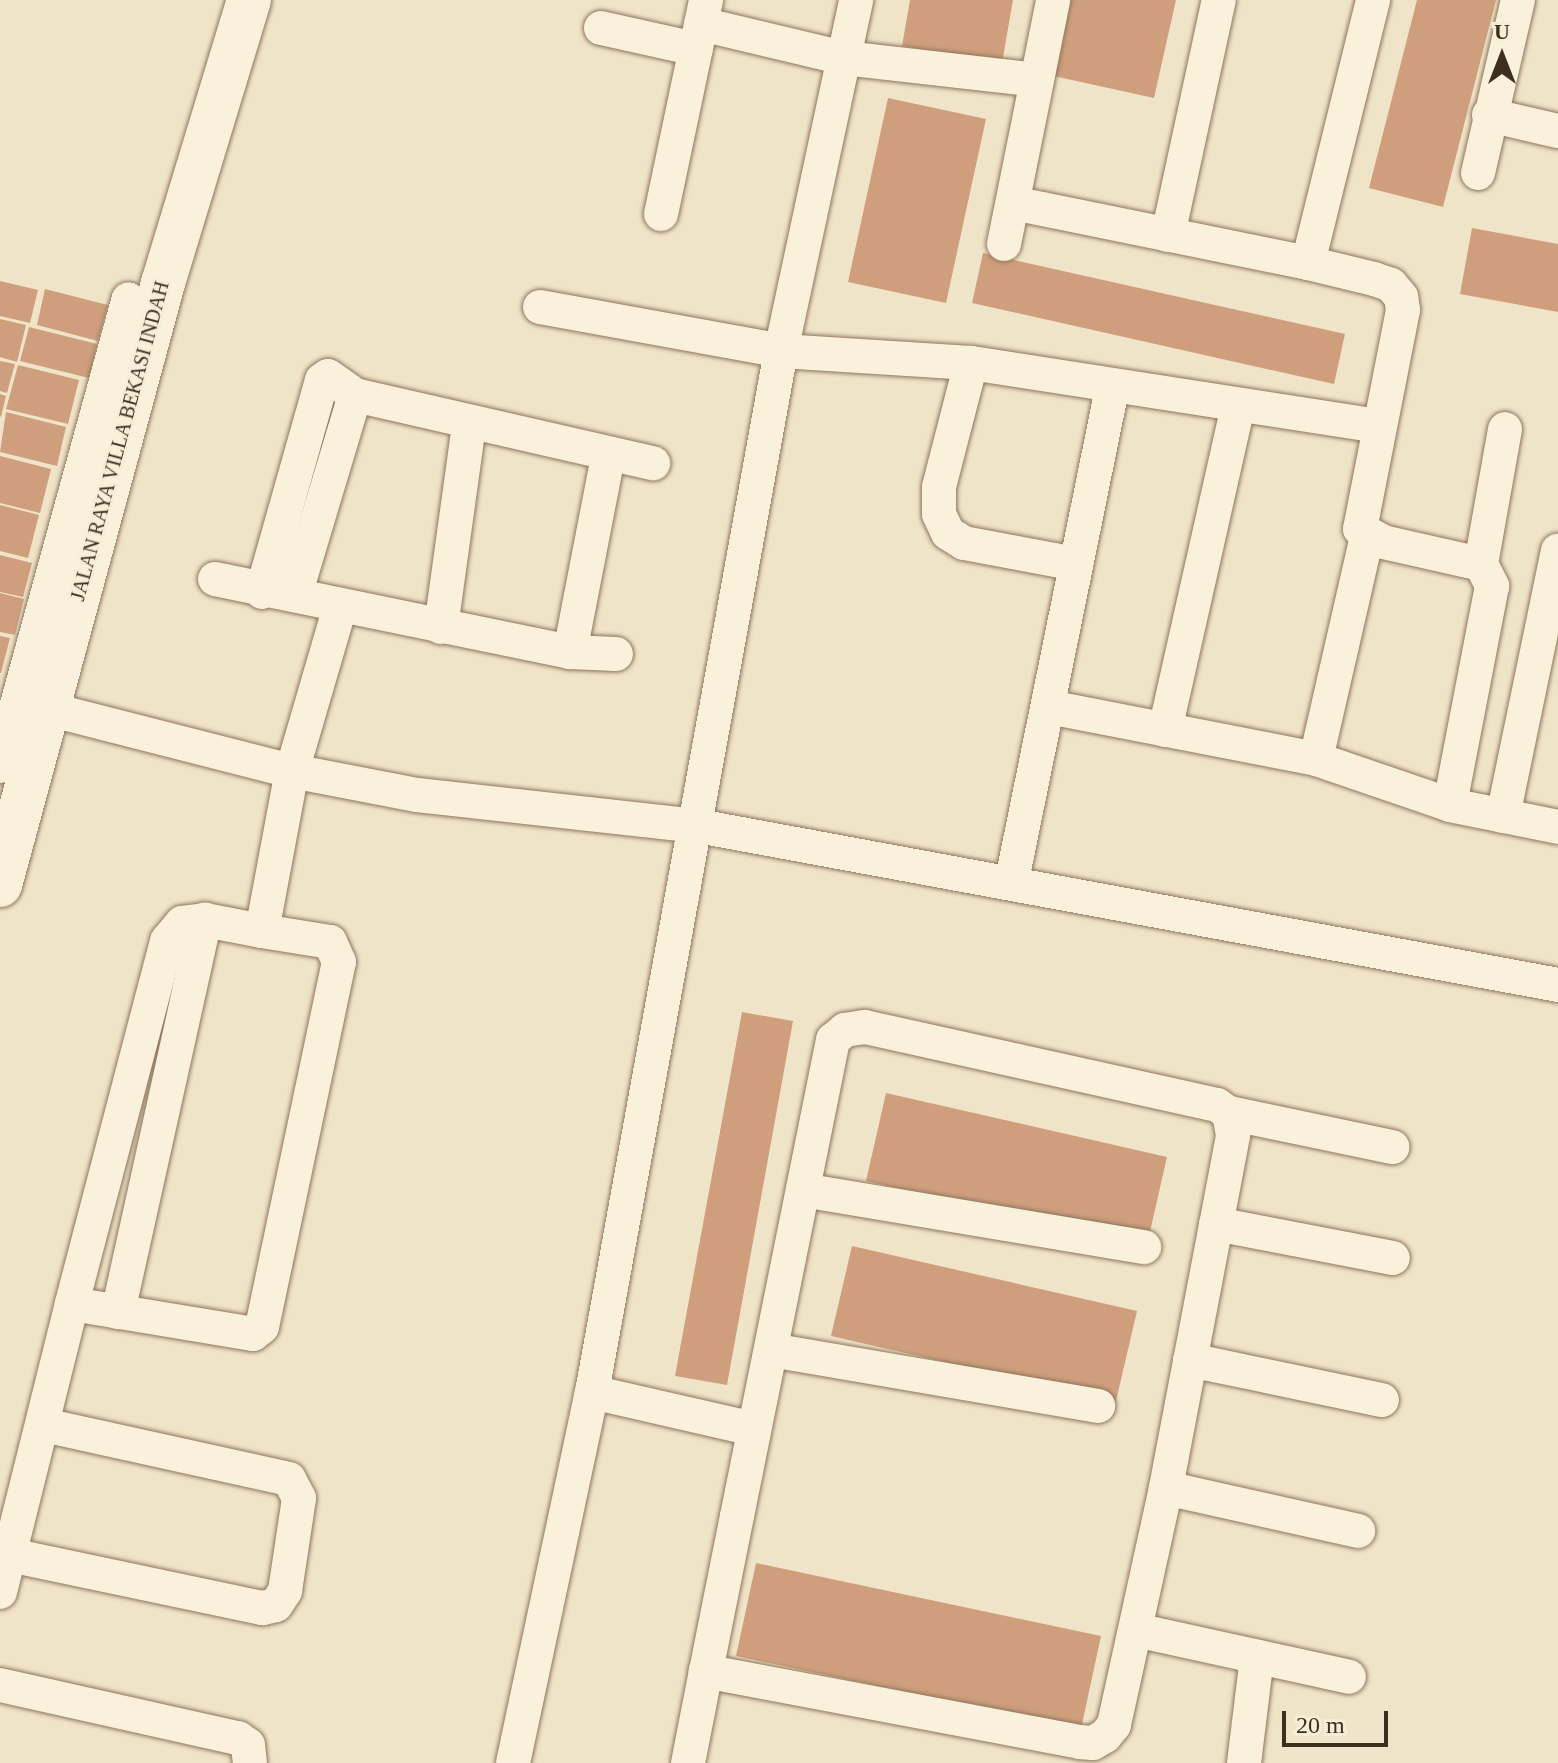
<!DOCTYPE html>
<style>
body{margin:0}
#map{position:relative;width:1558px;height:1763px;overflow:hidden;background:#f0e4c8;font-family:Georgia,serif}
div>[style]{position:absolute}
.building>*{inset:0;background:#cf9f7d}
.roads{filter:drop-shadow(0 0 2px #8d765c) drop-shadow(0 0 2px #8d765c)}
.street>*{height:34px;margin:-17px;padding:0 17px;transform-origin:17px;border-radius:17px;background:#faf1dc}
.secondary>*{height:44px;margin:-22px;padding:0 22px;transform-origin:22px;border-radius:22px;background:#faf1dc}
span{translate:-50% -50%;white-space:nowrap;text-align:center;line-height:1.15;-webkit-text-stroke:6px #f7eed8;paint-order:stroke}
.street-label{font-size:20px;color:#3d2e20}
.north{position:absolute;left:1462px;top:16px;width:80px;height:80px;-webkit-text-stroke:6px #f7eed8;paint-order:stroke;rotate:0deg;font-size:22px;font-weight:700;line-height:32px;text-align:center;color:#3d2e20}
.north::after{content:'';display:block;margin:auto;width:28px;height:36px;background:#3d2e20;clip-path:polygon(50% 0,100% 100%,50% 72%,0 100%)}
.scale{position:absolute;left:1282px;top:1711px;width:106px;height:36px;box-sizing:border-box;border:4px solid #3d2e20;border-top:0;padding-left:10px;font-size:24px;line-height:28px;white-space:nowrap;color:#3d2e20;-webkit-text-stroke:6px #f7eed8;paint-order:stroke}
</style>
<div id="map">
<div class="building">
<div style="clip-path:polygon(910px 0,1013px 0,1002px 63px,902px 46px)"></div>
<div style="clip-path:polygon(1066px 0,1176px 0,1154px 98px,1049px 75px)"></div>
<div style="clip-path:polygon(1417px 0,1496px 0,1443px 207px,1369px 188px)"></div>
<div style="clip-path:polygon(888px 98px,986px 119px,946px 303px,848px 282px)"></div>
<div style="clip-path:polygon(1472px 228px,1558px 244px,1558px 312px,1460px 294px)"></div>
<div style="clip-path:polygon(983px 253px,1345px 334px,1334px 384px,972px 303px)"></div>
<div style="clip-path:polygon(0 281px,38px 290px,30px 323px,0 316px)"></div>
<div style="clip-path:polygon(45px 289px,108px 305px,98px 341px,37px 325px)"></div>
<div style="clip-path:polygon(0 319px,26px 325px,17px 362px,0 357px)"></div>
<div style="clip-path:polygon(29px 327px,97px 344px,89px 378px,20px 361px)"></div>
<div style="clip-path:polygon(0 361px,15px 364px,7px 393px,0 391px)"></div>
<div style="clip-path:polygon(18px 365px,79px 380px,68px 424px,6px 409px)"></div>
<div style="clip-path:polygon(0 394px,6px 396px,1px 417px,0 416px)"></div>
<div style="clip-path:polygon(6px 412px,66px 427px,57px 466px,0 452px)"></div>
<div style="clip-path:polygon(0 456px,51px 469px,40px 513px,0 503px)"></div>
<div style="clip-path:polygon(0 505px,39px 515px,28px 558px,0 551px)"></div>
<div style="clip-path:polygon(0 555px,32px 563px,23px 597px,0 592px)"></div>
<div style="clip-path:polygon(0 593px,24px 599px,15px 635px,0 632px)"></div>
<div style="clip-path:polygon(0 636px,10px 638px,1px 673px,0 673px)"></div>
<div style="clip-path:polygon(742px 1012px,793px 1021px,727px 1385px,675px 1376px)"></div>
<div style="clip-path:polygon(886px 1093px,1167px 1157px,1147px 1245px,866px 1181px)"></div>
<div style="clip-path:polygon(852px 1246px,1137px 1311px,1116px 1401px,831px 1336px)"></div>
<div style="clip-path:polygon(756px 1563px,1101px 1636px,1081px 1729px,736px 1656px)"></div>
</div>
<div class="roads">
<div class="street">
<div style="left:701px;top:24px;width:147px;rotate:13.4deg"></div>
<div style="left:844px;top:58px;width:194px;rotate:6.5deg"></div>
<div style="left:601px;top:28px;width:97px;rotate:12.5deg"></div>
<div style="left:1489px;top:115px;width:71px;rotate:13.1deg"></div>
<div style="left:1478px;top:173px;width:178px;rotate:-77deg"></div>
<div style="left:1013px;top:203px;width:301px;rotate:11.5deg"></div>
<div style="left:1308px;top:263px;width:271px;rotate:-76.1deg"></div>
<div style="left:661px;top:214px;width:219px;rotate:-78.1deg"></div>
<div style="left:1168px;top:235px;width:240px;rotate:-77.8deg"></div>
<div style="left:1004px;top:244px;width:249px;rotate:-78.6deg"></div>
<div style="left:1308px;top:263px;width:68px;rotate:13.6deg"></div>
<div style="left:1374px;top:279px;width:18px;rotate:19deg"></div>
<div style="left:1391px;top:285px;width:16px;rotate:50deg"></div>
<div style="left:1401px;top:297px;width:13px;rotate:81deg"></div>
<div style="left:1403px;top:310px;width:223px;rotate:101.1deg"></div>
<div style="left:1360px;top:529px;width:26px;rotate:29deg"></div>
<div style="left:1383px;top:542px;width:100px;rotate:12.7deg"></div>
<div style="left:1481px;top:564px;width:25px;rotate:63deg"></div>
<div style="left:1492px;top:586px;width:223px;rotate:100.9deg"></div>
<div style="left:540px;top:307px;width:245px;rotate:10.3deg"></div>
<div style="left:781px;top:351px;width:190px;rotate:3.6deg"></div>
<div style="left:971px;top:363px;width:410px;rotate:8.8deg"></div>
<div style="left:971px;top:363px;width:128px;rotate:104.5deg"></div>
<div style="left:939px;top:487px;width:27px;rotate:90deg"></div>
<div style="left:939px;top:514px;width:21px;rotate:65deg"></div>
<div style="left:948px;top:533px;width:19px;rotate:32deg"></div>
<div style="left:964px;top:543px;width:114px;rotate:10.6deg"></div>
<div style="left:1481px;top:564px;width:137px;rotate:-79.9deg"></div>
<div style="left:215px;top:579px;width:362px;rotate:11.6deg"></div>
<div style="left:570px;top:652px;width:46px;rotate:2.5deg"></div>
<div style="left:262px;top:592px;width:220px;rotate:-74.2deg"></div>
<div style="left:322px;top:380px;width:7px;rotate:-34deg"></div>
<div style="left:328px;top:376px;width:33px;rotate:35deg"></div>
<div style="left:355px;top:395px;width:306px;rotate:12.9deg"></div>
<div style="left:295px;top:595px;width:209px;rotate:-73.3deg"></div>
<div style="left:441px;top:627px;width:205px;rotate:-82.1deg"></div>
<div style="left:570px;top:652px;width:199px;rotate:-79deg"></div>
<div style="left:1049px;top:707px;width:272px;rotate:11deg"></div>
<div style="left:1316px;top:759px;width:142px;rotate:18.9deg"></div>
<div style="left:1450px;top:805px;width:110px;rotate:11.5deg"></div>
<div style="left:48px;top:709px;width:252px;rotate:14.3deg"></div>
<div style="left:292px;top:771px;width:127px;rotate:10.9deg"></div>
<div style="left:417px;top:795px;width:283px;rotate:6.3deg"></div>
<div style="left:698px;top:826px;width:875px;rotate:10.47deg"></div>
<div style="left:1165px;top:730px;width:331px;rotate:-77.3deg"></div>
<div style="left:1316px;top:759px;width:229px;rotate:-77.1deg"></div>
<div style="left:0;top:766px;width:484px;rotate:-74.6deg"></div>
<div style="left:1503px;top:816px;width:271px;rotate:-78.3deg"></div>
<div style="left:1012px;top:880px;width:501px;rotate:-78.49deg"></div>
<div style="left:262px;top:931px;width:58px;rotate:-169.1deg"></div>
<div style="left:205px;top:920px;width:23px;rotate:173deg"></div>
<div style="left:182px;top:923px;width:23px;rotate:130deg"></div>
<div style="left:167px;top:941px;width:375px;rotate:104.7deg"></div>
<div style="left:72px;top:1304px;width:183px;rotate:9.4deg"></div>
<div style="left:253px;top:1334px;width:11px;rotate:-38deg"></div>
<div style="left:262px;top:1327px;width:373px;rotate:-78.1deg"></div>
<div style="left:339px;top:962px;width:22px;rotate:-114deg"></div>
<div style="left:330px;top:942px;width:69px;rotate:-170.8deg"></div>
<div style="left:262px;top:931px;width:163px;rotate:-79.4deg"></div>
<div style="left:292px;top:771px;width:171px;rotate:-73.7deg"></div>
<div style="left:1229px;top:1113px;width:167px;rotate:11.8deg"></div>
<div style="left:803px;top:1190px;width:346px;rotate:9.5deg"></div>
<div style="left:1216px;top:1224px;width:180px;rotate:10.9deg"></div>
<div style="left:118px;top:1312px;width:402px;rotate:-77.5deg"></div>
<div style="left:771px;top:1350px;width:332px;rotate:9.7deg"></div>
<div style="left:1190px;top:1360px;width:196px;rotate:11.8deg"></div>
<div style="left:592px;top:1392px;width:166px;rotate:12.9deg"></div>
<div style="left:1166px;top:1488px;width:197px;rotate:12.6deg"></div>
<div style="left:10px;top:1555px;width:258px;rotate:11.9deg"></div>
<div style="left:262px;top:1608px;width:14px;rotate:-12deg"></div>
<div style="left:276px;top:1605px;width:17px;rotate:-57deg"></div>
<div style="left:285px;top:1591px;width:94px;rotate:-81.4deg"></div>
<div style="left:299px;top:1498px;width:21px;rotate:-118deg"></div>
<div style="left:289px;top:1479px;width:251px;rotate:-167.6deg"></div>
<div style="left:0;top:1592px;width:297px;rotate:-76deg"></div>
<div style="left:1136px;top:1630px;width:218px;rotate:12.4deg"></div>
<div style="left:0;top:1685px;width:244px;rotate:12.6deg"></div>
<div style="left:238px;top:1738px;width:12px;rotate:35deg"></div>
<div style="left:248px;top:1745px;width:18px;rotate:84deg"></div>
<div style="left:513px;top:1763px;width:379px;rotate:-78deg"></div>
<div style="left:592px;top:1392px;width:1058px;rotate:-79.71deg"></div>
<div style="left:781px;top:351px;width:359px;rotate:-77.9deg"></div>
<div style="left:688px;top:1763px;width:94px;rotate:-78.9deg"></div>
<div style="left:706px;top:1671px;width:158px;rotate:-78.7deg"></div>
<div style="left:737px;top:1516px;width:486px;rotate:-78.6deg"></div>
<div style="left:833px;top:1040px;width:16px;rotate:-40deg"></div>
<div style="left:845px;top:1030px;width:20px;rotate:-9deg"></div>
<div style="left:865px;top:1027px;width:361px;rotate:12.5deg"></div>
<div style="left:1217px;top:1105px;width:14px;rotate:34deg"></div>
<div style="left:1229px;top:1113px;width:23px;rotate:80deg"></div>
<div style="left:1233px;top:1136px;width:358px;rotate:100.8deg"></div>
<div style="left:1166px;top:1488px;width:243px;rotate:102.4deg"></div>
<div style="left:1114px;top:1725px;width:14px;rotate:129deg"></div>
<div style="left:1105px;top:1736px;width:14px;rotate:150deg"></div>
<div style="left:1093px;top:1743px;width:13px;rotate:-176deg"></div>
<div style="left:1080px;top:1742px;width:381px;rotate:-169.3deg"></div>
<div style="left:1244px;top:1763px;width:107px;rotate:-83deg"></div>
</div>
<div class="secondary">
<div style="left:0;top:885px;width:624px;rotate:-74.85deg"></div>
<div style="left:163px;top:283px;width:296px;rotate:-73.1deg"></div>
</div>
</div>
<div class="street-label">
<span style="left:120px;top:441px;rotate:-75deg">JALAN RAYA VILLA BEKASI INDAH</span>
</div>
<div class="north">U</div>
<div class="scale">20 m</div>
</div>
